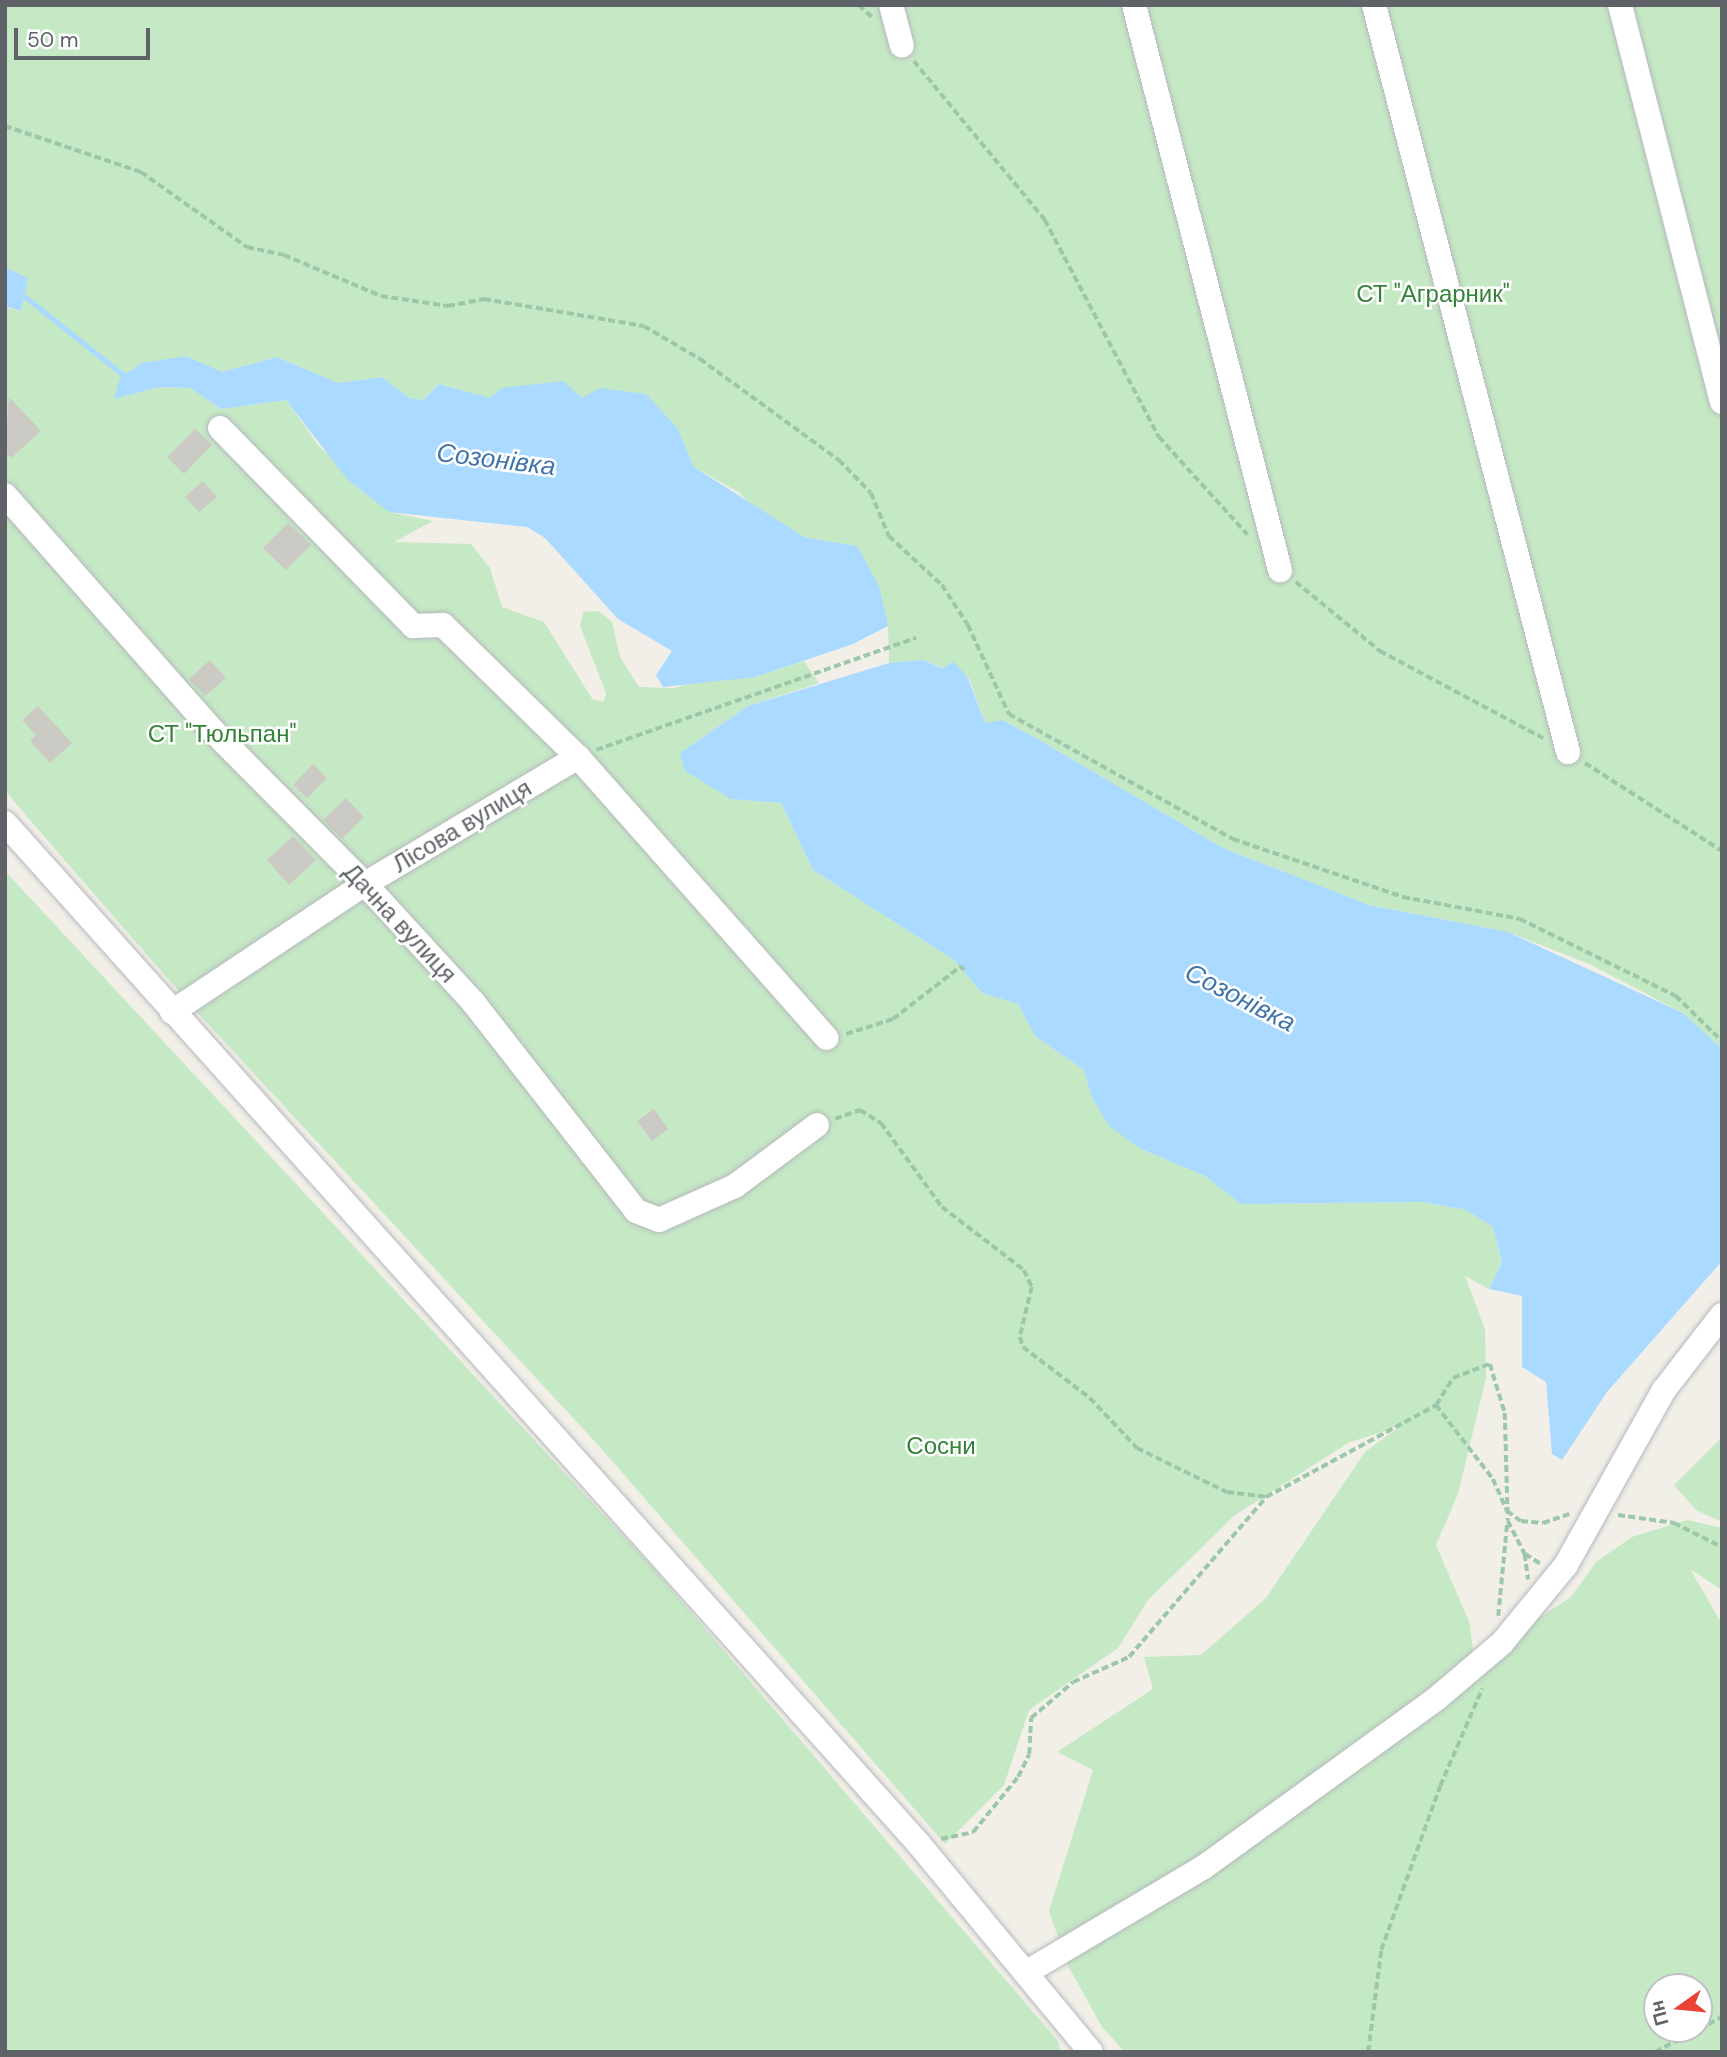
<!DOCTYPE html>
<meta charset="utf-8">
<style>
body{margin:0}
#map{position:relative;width:1727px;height:2057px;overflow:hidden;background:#f1efe8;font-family:"DM Sans",sans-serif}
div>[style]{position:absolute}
.green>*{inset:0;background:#c5e8c5}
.water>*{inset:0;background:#aadaff}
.stream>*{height:5px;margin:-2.5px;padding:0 2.5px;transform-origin:2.5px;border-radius:2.5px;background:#aadaff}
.building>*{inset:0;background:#cccac5}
.path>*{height:3.5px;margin-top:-1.75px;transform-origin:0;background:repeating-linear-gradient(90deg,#9cc7a9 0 7px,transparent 0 10.5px)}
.roads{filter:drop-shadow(0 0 2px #b5b8bc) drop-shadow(0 0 2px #b5b8bc)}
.minor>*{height:24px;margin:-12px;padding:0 12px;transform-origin:12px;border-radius:12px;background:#fff}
span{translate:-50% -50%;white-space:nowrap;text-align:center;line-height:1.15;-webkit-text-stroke:5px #fff;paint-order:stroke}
.park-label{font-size:24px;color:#348238}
.street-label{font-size:24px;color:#5f6368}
.water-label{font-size:26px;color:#4174aa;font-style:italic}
.frame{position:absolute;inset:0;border:7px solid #5f6368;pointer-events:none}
.north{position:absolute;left:1643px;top:1973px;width:70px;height:70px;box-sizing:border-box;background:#fff;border:2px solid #bfc1c3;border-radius:50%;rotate:255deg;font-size:19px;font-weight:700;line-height:28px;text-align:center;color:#5f6368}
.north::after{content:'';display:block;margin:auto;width:24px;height:32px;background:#ea4335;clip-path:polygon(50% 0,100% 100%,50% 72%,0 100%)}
.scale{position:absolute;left:14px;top:28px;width:136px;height:32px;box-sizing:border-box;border:4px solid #5f6368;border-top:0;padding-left:9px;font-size:21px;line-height:24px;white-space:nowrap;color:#5f6368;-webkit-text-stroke:5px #fff;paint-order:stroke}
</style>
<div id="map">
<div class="green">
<div style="clip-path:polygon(evenodd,5px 5px,1722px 5px,1722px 1049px,1683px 1013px,1589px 964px,1508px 932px,1369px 905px,1223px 848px,1029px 734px,1002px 720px,985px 723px,969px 678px,923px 660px,889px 663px,888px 626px,857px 546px,804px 537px,764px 517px,738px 492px,694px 467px,678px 429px,582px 398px,490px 398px,439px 384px,423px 400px,409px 398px,382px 377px,338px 383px,277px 357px,222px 372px,186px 356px,115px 398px,159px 387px,190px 388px,221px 409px,286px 400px,319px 446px,389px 512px,433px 521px,394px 542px,471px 544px,490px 568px,502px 607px,544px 622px,593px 700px,604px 701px,606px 693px,580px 626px,583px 612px,599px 611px,612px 622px,620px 657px,639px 687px,674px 688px,711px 678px,755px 677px,804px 661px,819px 683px,748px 706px,680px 753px,731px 799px,781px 803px,813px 870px,954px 960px,982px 993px,1018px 1004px,1035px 1036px,1084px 1070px,1091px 1096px,1141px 1149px,1205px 1176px,1241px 1204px,1422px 1202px,1466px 1210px,1493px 1227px,1502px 1262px,1489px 1289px,1465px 1276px,1485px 1329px,1486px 1378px,1458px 1494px,1436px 1545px,1470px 1624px,1474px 1661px,1571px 1597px,1596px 1562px,1632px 1537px,1687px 1520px,1722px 1528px,1722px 1590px,1690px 1569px,1722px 1624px,1722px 2052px,1125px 2052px,1102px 2027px,1068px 1966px,1049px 1911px,1093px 1770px,1057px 1752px,1153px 1689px,1144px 1657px,1201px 1655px,1266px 1598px,1365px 1452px,1402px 1425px,1348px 1443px,1235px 1515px,1148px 1600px,1118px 1648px,1029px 1710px,1004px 1785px,945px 1844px,600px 1447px,195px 1010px,28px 818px,5px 790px,5px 307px,21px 311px,28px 278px,5px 267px,5px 5px,1657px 1987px,1699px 1987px,1699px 2029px,1657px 2029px,1657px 1987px)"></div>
<div style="clip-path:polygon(5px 871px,654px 1569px,1058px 2041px,1061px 2052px,5px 2052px)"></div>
<div style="clip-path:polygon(1722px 1437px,1722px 1522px,1696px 1510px,1674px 1485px)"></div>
</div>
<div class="water">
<div style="clip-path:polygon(5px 267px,28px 278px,21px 311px,5px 306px)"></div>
<div style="clip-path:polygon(186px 356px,222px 372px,277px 357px,338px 383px,382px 377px,409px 398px,423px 400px,439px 384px,490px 398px,502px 388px,563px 381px,582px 398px,600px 388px,646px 394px,678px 429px,694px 467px,804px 537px,857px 546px,879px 586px,888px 626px,853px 644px,755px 677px,663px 687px,656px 675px,672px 651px,618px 619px,545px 538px,527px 527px,389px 512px,347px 479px,286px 400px,221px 409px,190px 388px,159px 387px,114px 399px,120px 378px,142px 363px)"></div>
<div style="clip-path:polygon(923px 660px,942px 668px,954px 662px,968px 678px,985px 723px,1002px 720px,1029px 734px,1223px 848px,1369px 905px,1508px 932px,1683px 1013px,1722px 1049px,1722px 1261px,1607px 1392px,1562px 1460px,1552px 1454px,1546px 1382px,1522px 1367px,1522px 1296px,1489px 1289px,1502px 1262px,1493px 1227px,1466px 1210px,1422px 1202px,1241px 1204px,1205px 1176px,1141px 1149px,1109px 1126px,1091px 1096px,1084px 1070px,1035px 1036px,1018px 1004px,982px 993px,954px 960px,813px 870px,781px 803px,731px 799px,685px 771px,680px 753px,748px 706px,889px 663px)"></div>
</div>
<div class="stream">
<div style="left:19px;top:292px;width:132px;rotate:38.5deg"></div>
<div style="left:122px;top:374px;width:9px"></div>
</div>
<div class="building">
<div style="clip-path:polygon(9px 397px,41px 431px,11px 458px,5px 452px)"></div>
<div style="clip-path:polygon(195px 429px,212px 445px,184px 474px,167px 457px)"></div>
<div style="clip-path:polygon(203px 481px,217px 497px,199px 512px,185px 497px)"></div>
<div style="clip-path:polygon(288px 523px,311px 545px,286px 570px,263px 548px)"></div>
<div style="clip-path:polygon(210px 660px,226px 678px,205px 696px,189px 679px)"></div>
<div style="clip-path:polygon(38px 706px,72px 743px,50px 763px,30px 741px,36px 735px,22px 720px)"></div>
<div style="clip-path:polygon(313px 764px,327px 778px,307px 798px,293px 785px)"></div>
<div style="clip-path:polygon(346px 798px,364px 817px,342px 839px,323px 820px)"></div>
<div style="clip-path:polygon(293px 836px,316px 860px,289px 885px,267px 860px)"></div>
<div style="clip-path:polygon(654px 1109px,668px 1129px,652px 1141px,637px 1121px)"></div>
</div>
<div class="path">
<div style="left:859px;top:5px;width:18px;rotate:43deg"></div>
<div style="left:914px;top:61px;width:206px;rotate:50.5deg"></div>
<div style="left:1045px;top:220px;width:245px;rotate:62.3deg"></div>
<div style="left:1159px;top:437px;width:132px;rotate:47.8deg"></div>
<div style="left:5px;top:126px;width:144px;rotate:18.7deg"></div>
<div style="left:141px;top:172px;width:130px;rotate:35.3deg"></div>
<div style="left:247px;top:247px;width:38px;rotate:12deg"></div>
<div style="left:284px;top:255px;width:105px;rotate:22.9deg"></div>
<div style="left:381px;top:296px;width:68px;rotate:8.5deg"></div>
<div style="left:448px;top:306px;width:37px;rotate:-11deg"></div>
<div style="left:484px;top:299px;width:162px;rotate:9.6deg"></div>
<div style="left:644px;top:326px;width:65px;rotate:30.5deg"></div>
<div style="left:700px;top:359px;width:172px;rotate:36deg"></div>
<div style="left:839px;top:460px;width:46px;rotate:45.9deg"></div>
<div style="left:871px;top:493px;width:47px;rotate:67.3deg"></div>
<div style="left:889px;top:536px;width:72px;rotate:42.8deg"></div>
<div style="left:942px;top:585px;width:48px;rotate:57deg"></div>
<div style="left:968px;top:625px;width:98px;rotate:65.3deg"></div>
<div style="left:1009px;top:714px;width:257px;rotate:29.2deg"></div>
<div style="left:1233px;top:839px;width:180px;rotate:18.8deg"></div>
<div style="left:1403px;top:897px;width:119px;rotate:10.6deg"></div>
<div style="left:1520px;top:919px;width:174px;rotate:26.3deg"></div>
<div style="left:1676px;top:996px;width:64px;rotate:44.4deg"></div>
<div style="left:1296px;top:582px;width:109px;rotate:39.4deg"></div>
<div style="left:1380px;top:651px;width:185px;rotate:28.1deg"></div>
<div style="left:596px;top:750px;width:339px;rotate:-19.3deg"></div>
<div style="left:1585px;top:763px;width:163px;rotate:32.7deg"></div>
<div style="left:846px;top:1034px;width:49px;rotate:-17.7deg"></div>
<div style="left:893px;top:1019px;width:86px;rotate:-37.9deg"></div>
<div style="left:961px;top:966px;width:5px;rotate:53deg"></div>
<div style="left:835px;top:1119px;width:27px;rotate:-20deg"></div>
<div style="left:860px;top:1110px;width:25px;rotate:32deg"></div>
<div style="left:881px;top:1123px;width:104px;rotate:54deg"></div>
<div style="left:942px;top:1207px;width:103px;rotate:37.5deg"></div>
<div style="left:1024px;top:1270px;width:19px;rotate:65deg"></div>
<div style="left:1032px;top:1287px;width:51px;rotate:103.5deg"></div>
<div style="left:1020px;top:1337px;width:10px;rotate:73deg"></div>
<div style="left:1023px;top:1347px;width:84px;rotate:37.3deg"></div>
<div style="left:1090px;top:1398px;width:69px;rotate:46.8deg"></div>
<div style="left:1137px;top:1448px;width:100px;rotate:26.1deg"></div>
<div style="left:1227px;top:1492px;width:39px;rotate:7deg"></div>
<div style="left:1436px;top:1405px;width:93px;rotate:52.4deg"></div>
<div style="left:1493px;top:1479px;width:35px;rotate:66deg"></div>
<div style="left:1507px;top:1511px;width:17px;rotate:36deg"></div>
<div style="left:1521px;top:1521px;width:22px;rotate:5deg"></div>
<div style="left:1543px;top:1523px;width:28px;rotate:-19deg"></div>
<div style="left:1618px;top:1515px;width:57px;rotate:8.1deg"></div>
<div style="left:1674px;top:1523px;width:54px;rotate:26.6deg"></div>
<div style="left:1525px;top:1554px;width:26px;rotate:83deg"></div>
<div style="left:1498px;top:1616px;width:93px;rotate:-84.5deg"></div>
<div style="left:941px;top:1839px;width:33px;rotate:-12deg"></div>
<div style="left:973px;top:1832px;width:71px;rotate:-50.7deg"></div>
<div style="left:1018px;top:1777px;width:25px;rotate:-64deg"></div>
<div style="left:1029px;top:1754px;width:36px;rotate:-87deg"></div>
<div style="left:1031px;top:1718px;width:55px;rotate:-40.6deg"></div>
<div style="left:1073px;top:1682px;width:61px;rotate:-24.1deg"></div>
<div style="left:1129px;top:1657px;width:211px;rotate:-49.4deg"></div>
<div style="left:1266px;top:1497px;width:193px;rotate:-28.4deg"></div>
<div style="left:1436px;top:1405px;width:32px;rotate:-58deg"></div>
<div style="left:1453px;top:1378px;width:40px;rotate:-21deg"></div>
<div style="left:1490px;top:1364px;width:51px;rotate:73deg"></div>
<div style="left:1505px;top:1413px;width:108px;rotate:88.4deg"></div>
<div style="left:1508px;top:1521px;width:37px;rotate:63deg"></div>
<div style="left:1525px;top:1554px;width:19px;rotate:32deg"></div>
<div style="left:1699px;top:2029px;width:26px;rotate:-28deg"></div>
<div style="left:1368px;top:2052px;width:103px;rotate:-82.7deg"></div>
<div style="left:1381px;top:1950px;width:174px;rotate:-70.2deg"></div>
<div style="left:1440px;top:1786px;width:106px;rotate:-66.6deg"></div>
<div style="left:1655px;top:2052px;width:50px;rotate:-27.6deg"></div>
</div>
<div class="roads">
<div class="minor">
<div style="left:891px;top:5px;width:42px;rotate:75deg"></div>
<div style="left:1134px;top:5px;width:584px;rotate:75.51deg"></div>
<div style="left:1374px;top:5px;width:772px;rotate:75.44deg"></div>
<div style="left:1620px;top:5px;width:410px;rotate:75.6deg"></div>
<div style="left:220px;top:428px;width:277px;rotate:45.7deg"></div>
<div style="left:413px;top:626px;width:30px;rotate:-2deg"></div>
<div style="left:443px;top:625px;width:189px;rotate:44.4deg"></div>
<div style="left:578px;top:757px;width:375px;rotate:48.5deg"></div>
<div style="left:5px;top:495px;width:316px;rotate:48.6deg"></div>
<div style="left:214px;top:732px;width:214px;rotate:45.2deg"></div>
<div style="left:365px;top:884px;width:160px;rotate:47.5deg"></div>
<div style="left:473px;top:1002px;width:265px;rotate:52deg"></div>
<div style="left:636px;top:1211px;width:25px;rotate:21deg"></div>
<div style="left:659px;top:1220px;width:83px;rotate:-24.1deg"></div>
<div style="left:735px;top:1186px;width:102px;rotate:-36.6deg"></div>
<div style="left:5px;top:823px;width:1369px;rotate:48.17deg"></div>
<div style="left:918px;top:1843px;width:271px;rotate:50.4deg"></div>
<div style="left:172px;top:1012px;width:232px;rotate:-33.6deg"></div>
<div style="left:365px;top:884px;width:248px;rotate:-30.8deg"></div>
<div style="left:1027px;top:1972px;width:206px;rotate:-30.7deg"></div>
<div style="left:1204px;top:1867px;width:286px;rotate:-35.9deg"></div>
<div style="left:1436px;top:1699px;width:87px;rotate:-40.3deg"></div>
<div style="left:1502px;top:1643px;width:101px;rotate:-50.6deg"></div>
<div style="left:1566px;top:1565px;width:201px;rotate:-60.8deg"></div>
<div style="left:1664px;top:1390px;width:95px;rotate:-52.3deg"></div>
</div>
</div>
<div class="park-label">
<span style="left:1433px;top:294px">СТ "Аграрник"</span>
<span style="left:222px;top:734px">СТ "Тюльпан"</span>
<span style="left:941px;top:1446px">Сосни</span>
</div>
<div class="street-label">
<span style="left:462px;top:826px;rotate:-31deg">Лісова вулиця</span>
<span style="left:400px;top:923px;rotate:47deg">Дачна вулиця</span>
</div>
<div class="water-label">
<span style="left:496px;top:460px;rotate:7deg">Созонівка</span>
<span style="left:1240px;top:998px;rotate:27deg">Созонівка</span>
</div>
<div class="frame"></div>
<div class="north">Пн</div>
<div class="scale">50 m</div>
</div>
